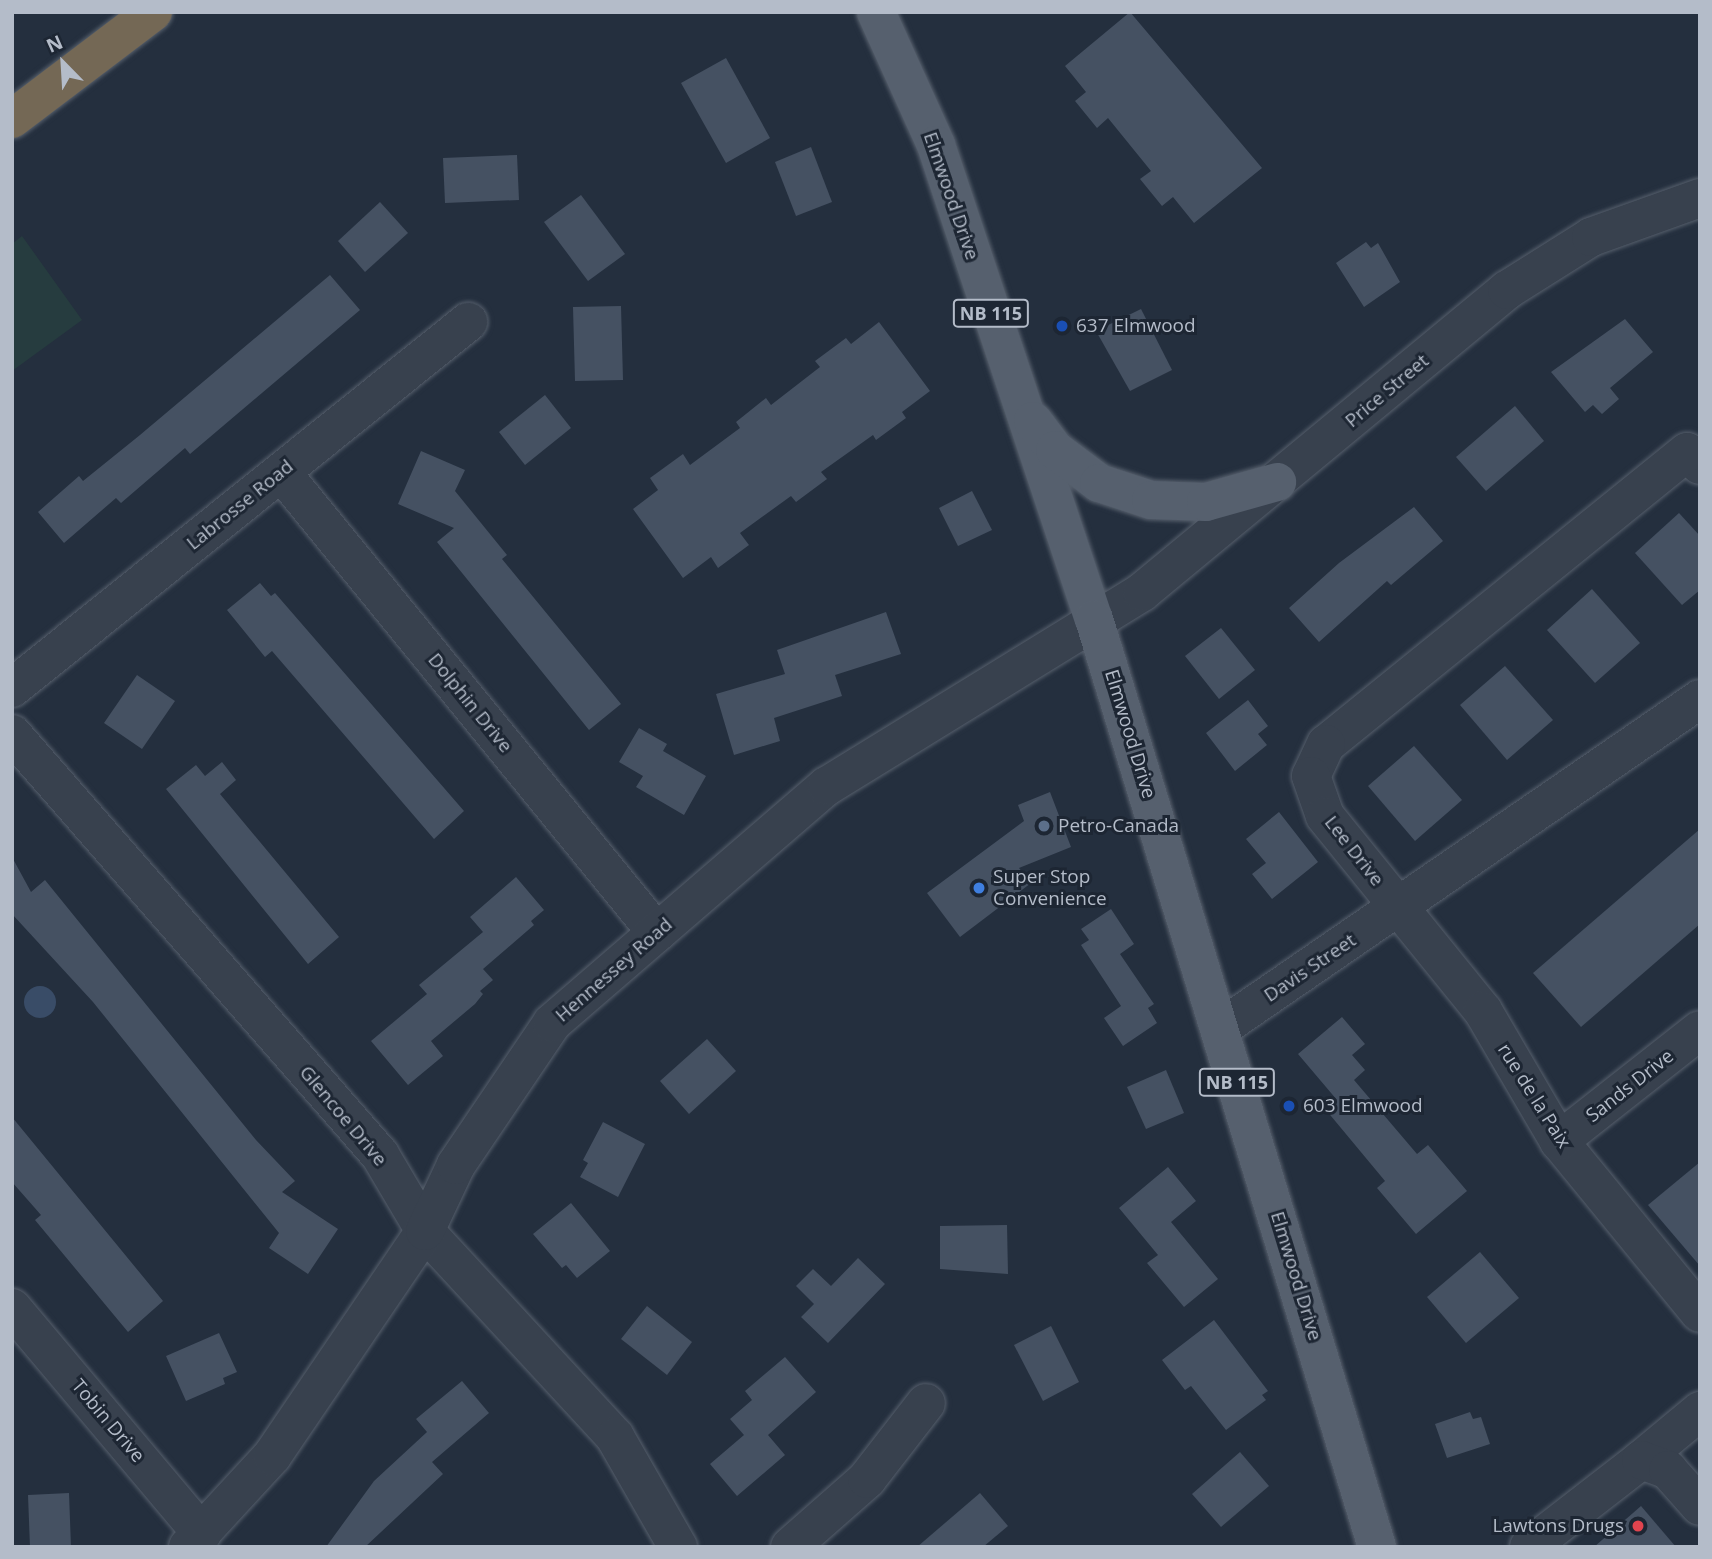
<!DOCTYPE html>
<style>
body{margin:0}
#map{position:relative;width:1712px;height:1559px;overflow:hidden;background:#242f3e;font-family:"Open Sans",sans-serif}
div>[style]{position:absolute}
.green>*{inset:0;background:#263c3f}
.water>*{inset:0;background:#394c67}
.round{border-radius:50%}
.building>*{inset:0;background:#455162}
.roads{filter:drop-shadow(0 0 2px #565f6c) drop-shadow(0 0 2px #565f6c)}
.minor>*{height:38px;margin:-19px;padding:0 19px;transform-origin:19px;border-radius:19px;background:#38414e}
.major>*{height:38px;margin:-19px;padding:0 19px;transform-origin:19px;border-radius:19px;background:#56606e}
.highway>*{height:38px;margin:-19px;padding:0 19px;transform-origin:19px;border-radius:19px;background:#746855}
.dots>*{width:19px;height:19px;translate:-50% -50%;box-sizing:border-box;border:4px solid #1d2633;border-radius:50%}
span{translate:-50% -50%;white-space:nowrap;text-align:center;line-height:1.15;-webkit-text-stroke:6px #1d2633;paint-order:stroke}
.shield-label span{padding:2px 5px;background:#1d2633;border:2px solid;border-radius:5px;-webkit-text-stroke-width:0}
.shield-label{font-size:18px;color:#b4bcc9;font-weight:700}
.street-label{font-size:19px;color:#b4bcc9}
.poi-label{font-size:19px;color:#b4bcc9}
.left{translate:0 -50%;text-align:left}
.right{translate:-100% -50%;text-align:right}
.frame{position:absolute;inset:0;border:14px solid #b4bcc9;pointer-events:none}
.north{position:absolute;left:28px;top:28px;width:70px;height:70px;-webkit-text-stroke:5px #1d2633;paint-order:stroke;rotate:336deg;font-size:19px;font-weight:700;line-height:28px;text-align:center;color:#b4bcc9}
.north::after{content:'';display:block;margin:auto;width:24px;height:32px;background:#b4bcc9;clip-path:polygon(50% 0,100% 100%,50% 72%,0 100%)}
</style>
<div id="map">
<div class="green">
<div style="clip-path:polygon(22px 236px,82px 320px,12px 371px,12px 244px)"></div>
</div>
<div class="water">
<div class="round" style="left:24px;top:986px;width:32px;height:32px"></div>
</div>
<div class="building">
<div style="clip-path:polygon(1130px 12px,1262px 168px,1194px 223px,1173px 197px,1162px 206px,1140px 179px,1151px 171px,1108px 118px,1097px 128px,1075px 101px,1086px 92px,1065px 66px)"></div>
<div style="clip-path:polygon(726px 58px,770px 138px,726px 163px,681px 83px)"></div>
<div style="clip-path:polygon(811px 147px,832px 202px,796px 216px,775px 162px)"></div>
<div style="clip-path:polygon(517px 155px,519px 200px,445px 203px,443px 158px)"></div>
<div style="clip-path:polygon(581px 195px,625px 254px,588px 281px,544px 222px)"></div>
<div style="clip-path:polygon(380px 202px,408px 233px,365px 272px,338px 241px)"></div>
<div style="clip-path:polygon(1366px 242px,1371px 248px,1378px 243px,1400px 282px,1364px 307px,1336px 263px)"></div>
<div style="clip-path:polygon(330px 275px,360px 310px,190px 454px,185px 448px,121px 503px,116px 498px,64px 543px,38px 512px,79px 476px,83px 481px,140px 435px)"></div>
<div style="clip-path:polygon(621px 306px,623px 380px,575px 381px,573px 307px)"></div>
<div style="clip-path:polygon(1141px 309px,1172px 370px,1130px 391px,1096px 331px)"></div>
<div style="clip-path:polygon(1625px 319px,1653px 352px,1610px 388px,1619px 399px,1602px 414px,1593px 405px,1585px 412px,1551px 372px)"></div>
<div style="clip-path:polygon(879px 322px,930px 391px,902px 412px,906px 418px,876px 440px,873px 435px,821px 472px,827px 479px,796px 502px,791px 496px,740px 533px,749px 545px,718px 568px,711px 557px,683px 578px,633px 509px,658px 490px,650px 478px,683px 454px,690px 465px,740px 428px,736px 422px,766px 398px,771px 405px,820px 367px,815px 361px,846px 338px,851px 344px)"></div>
<div style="clip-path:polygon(545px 395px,571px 428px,525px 465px,499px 432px)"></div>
<div style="clip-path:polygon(1515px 406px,1544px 441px,1486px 491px,1456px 457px)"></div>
<div style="clip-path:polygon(421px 451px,465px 470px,455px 491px,507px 555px,502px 559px,621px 704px,589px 730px,437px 542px,454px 528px,398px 504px)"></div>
<div style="clip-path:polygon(972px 491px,992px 530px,958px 546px,939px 508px)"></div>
<div style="clip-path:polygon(1414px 507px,1443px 541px,1391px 585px,1387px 581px,1319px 642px,1289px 608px,1339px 563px)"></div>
<div style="clip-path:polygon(1679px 513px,1700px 536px,1700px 590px,1682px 605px,1635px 553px)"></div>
<div style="clip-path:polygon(260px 583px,271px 596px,275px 593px,464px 811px,434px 839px,272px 651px,265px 657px,227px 610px)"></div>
<div style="clip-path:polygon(1592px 589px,1640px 643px,1595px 683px,1547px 630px)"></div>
<div style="clip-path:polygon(886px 612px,901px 654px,835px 675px,842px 696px,774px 718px,780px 741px,734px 755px,716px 694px,785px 674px,777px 650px)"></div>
<div style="clip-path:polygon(1221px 628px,1255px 670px,1219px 699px,1185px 656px)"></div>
<div style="clip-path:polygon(1505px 666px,1553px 720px,1507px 760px,1460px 705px)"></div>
<div style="clip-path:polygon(137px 675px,175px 701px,142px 749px,104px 723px)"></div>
<div style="clip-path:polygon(1248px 700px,1268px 726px,1258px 734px,1267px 745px,1235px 771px,1206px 733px)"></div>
<div style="clip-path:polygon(639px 728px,667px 744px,663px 751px,706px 776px,684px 815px,636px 787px,643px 776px,619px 762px)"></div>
<div style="clip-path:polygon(1414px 746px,1462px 800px,1415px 841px,1368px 786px)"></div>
<div style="clip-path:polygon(222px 762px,236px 780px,220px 794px,339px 937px,308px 964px,166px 789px,196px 765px,205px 776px)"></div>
<div style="clip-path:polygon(1050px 792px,1071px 847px,1019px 868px,1031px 883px,960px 937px,927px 893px,1024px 821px,1018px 805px)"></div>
<div style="clip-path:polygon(1279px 812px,1318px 862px,1272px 899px,1252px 874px,1266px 863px,1246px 839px)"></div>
<div style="clip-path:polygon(1700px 829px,1700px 924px,1581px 1027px,1533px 973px)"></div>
<div style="clip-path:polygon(12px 857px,31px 892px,45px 880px,256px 1140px,295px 1181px,282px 1192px,338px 1229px,308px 1274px,269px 1248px,279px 1233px,93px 1002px,12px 914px)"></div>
<div style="clip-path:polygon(516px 877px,544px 910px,531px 921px,534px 925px,483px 969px,493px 980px,480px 991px,483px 994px,475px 1004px,431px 1041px,443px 1056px,408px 1085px,371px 1041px,427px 994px,419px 985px,483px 932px,470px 917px)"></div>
<div style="clip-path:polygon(1111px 909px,1134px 944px,1120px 954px,1154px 1004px,1148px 1008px,1157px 1023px,1123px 1046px,1104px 1018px,1121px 1006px,1081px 945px,1089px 940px,1081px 929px)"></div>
<div style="clip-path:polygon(1342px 1017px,1365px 1044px,1352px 1055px,1365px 1070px,1354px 1080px,1417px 1154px,1428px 1145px,1467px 1191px,1416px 1234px,1377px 1188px,1385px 1181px,1326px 1110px,1337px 1100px,1298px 1054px)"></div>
<div style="clip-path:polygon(707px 1039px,736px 1071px,689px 1114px,660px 1081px)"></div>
<div style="clip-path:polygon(1166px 1070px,1184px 1113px,1146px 1129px,1127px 1087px)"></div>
<div style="clip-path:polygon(12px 1117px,163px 1301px,128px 1332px,35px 1220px,41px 1215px,12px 1182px)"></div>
<div style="clip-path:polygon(603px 1122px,645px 1144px,618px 1197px,580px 1177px,588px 1163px,583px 1160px)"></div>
<div style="clip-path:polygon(1700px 1162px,1700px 1266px,1648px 1205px)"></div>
<div style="clip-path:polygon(1168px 1167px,1196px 1201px,1171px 1222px,1218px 1279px,1184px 1307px,1147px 1263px,1158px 1255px,1119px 1208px)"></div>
<div style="clip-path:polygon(571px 1203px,610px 1251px,577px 1278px,566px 1265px,562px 1268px,533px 1234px)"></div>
<div style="clip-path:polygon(1007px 1225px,1008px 1274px,940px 1269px,940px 1226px)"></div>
<div style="clip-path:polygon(1480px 1252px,1519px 1298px,1466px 1343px,1427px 1297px)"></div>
<div style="clip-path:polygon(858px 1258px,885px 1284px,828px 1343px,801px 1317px,814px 1304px,796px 1286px,813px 1269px,831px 1286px)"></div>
<div style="clip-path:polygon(647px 1306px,692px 1342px,667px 1375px,621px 1339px)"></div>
<div style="clip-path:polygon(1214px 1320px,1268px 1391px,1262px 1395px,1266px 1400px,1226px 1430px,1191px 1386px,1185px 1390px,1162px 1360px)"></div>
<div style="clip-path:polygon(1051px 1326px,1079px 1382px,1043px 1401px,1014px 1345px)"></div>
<div style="clip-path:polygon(219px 1333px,237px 1372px,223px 1378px,225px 1384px,186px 1401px,166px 1356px)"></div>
<div style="clip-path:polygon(785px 1357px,816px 1392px,768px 1435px,785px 1455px,737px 1496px,710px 1464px,744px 1435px,730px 1419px,752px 1400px,745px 1391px)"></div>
<div style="clip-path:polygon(462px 1381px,489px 1413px,432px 1462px,443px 1474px,365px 1547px,326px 1547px,374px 1481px,427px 1432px,416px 1419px)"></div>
<div style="clip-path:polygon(1470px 1412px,1473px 1419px,1481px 1417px,1490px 1444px,1447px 1458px,1435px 1424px)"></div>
<div style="clip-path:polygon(1240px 1452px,1269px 1486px,1221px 1527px,1192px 1494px)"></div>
<div style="clip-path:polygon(69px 1493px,71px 1547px,30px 1547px,28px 1495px)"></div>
<div style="clip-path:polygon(980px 1493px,1008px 1526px,983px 1547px,917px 1547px)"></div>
<div style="clip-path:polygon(1641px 1506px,1676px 1547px,1594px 1547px)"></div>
</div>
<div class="roads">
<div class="minor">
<div style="left:1700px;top:465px;width:18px;rotate:-135deg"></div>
<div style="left:1687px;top:452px;width:464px;rotate:141deg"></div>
<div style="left:1326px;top:744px;width:35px;rotate:115deg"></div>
<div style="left:1311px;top:776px;width:42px;rotate:70.7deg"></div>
<div style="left:1325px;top:816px;width:251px;rotate:51deg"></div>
<div style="left:1483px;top:1011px;width:151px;rotate:59.7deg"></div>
<div style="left:1559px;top:1141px;width:222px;rotate:50.7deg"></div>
<div style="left:282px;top:473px;width:593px;rotate:50.81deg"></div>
<div style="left:12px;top:688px;width:585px;rotate:-38.75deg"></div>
<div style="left:12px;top:734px;width:559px;rotate:48.84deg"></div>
<div style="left:380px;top:1155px;width:88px;rotate:59.4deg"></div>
<div style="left:425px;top:1231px;width:280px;rotate:47.3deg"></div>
<div style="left:615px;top:1437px;width:127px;rotate:60.2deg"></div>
<div style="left:1221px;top:1028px;width:581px;rotate:-34.48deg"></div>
<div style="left:1559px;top:1141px;width:179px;rotate:-38.2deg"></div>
<div style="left:12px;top:1308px;width:295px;rotate:49.9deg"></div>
<div style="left:1641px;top:1460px;width:77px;rotate:-39.7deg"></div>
<div style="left:188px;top:1547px;width:124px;rotate:-47.3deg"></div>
<div style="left:272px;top:1456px;width:272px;rotate:-55.8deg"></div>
<div style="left:425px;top:1231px;width:73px;rotate:-64.8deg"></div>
<div style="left:456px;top:1165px;width:171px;rotate:-55.9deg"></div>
<div style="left:552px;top:1023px;width:363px;rotate:-40.8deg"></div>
<div style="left:827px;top:786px;width:370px;rotate:-31.6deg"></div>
<div style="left:1142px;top:592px;width:474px;rotate:-39.6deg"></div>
<div style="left:1507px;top:290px;width:99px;rotate:-32.2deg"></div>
<div style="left:1591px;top:237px;width:116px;rotate:-19.7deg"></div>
<div style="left:790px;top:1547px;width:103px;rotate:-41.4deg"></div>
<div style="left:867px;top:1479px;width:96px;rotate:-52.2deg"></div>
<div style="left:1529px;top:1547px;width:142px;rotate:-37.8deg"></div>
<div style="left:1641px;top:1460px;width:29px;rotate:20deg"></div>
<div style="left:1668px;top:1470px;width:48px;rotate:48.4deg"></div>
</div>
<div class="major">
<div style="left:876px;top:12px;width:146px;rotate:65.7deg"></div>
<div style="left:936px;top:145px;width:500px;rotate:71.6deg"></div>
<div style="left:1094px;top:619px;width:970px;rotate:73.04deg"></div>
<div style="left:1033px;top:421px;width:36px;rotate:53deg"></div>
<div style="left:1055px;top:450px;width:55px;rotate:36.9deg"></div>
<div style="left:1099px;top:483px;width:55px;rotate:18.1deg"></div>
<div style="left:1151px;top:500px;width:55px;rotate:2.1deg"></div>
<div style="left:1206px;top:502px;width:74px;rotate:-15.7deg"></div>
</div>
<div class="highway">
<div style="left:12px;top:119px;width:177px;rotate:-37.2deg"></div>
</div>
</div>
<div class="dots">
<div style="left:1062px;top:326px;background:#1a4fb4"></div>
<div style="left:1044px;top:826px;background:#5c6f8a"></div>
<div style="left:979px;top:888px;background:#3f7fe0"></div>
<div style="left:1289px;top:1106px;background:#1a4fb4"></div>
<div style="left:1638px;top:1526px;background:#e0444e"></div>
</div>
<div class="shield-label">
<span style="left:991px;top:313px">NB 115</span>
<span style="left:1237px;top:1082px">NB 115</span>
</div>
<div class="street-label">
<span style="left:951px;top:196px;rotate:71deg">Elmwood Drive</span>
<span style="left:1387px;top:391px;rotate:-40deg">Price Street</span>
<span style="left:240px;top:505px;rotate:-39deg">Labrosse Road</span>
<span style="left:470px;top:703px;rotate:51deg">Dolphin Drive</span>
<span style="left:1130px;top:734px;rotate:73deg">Elmwood Drive</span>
<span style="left:1354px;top:851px;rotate:52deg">Lee Drive</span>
<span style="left:1310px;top:968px;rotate:-34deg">Davis Street</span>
<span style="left:614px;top:970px;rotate:-41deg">Hennessey Road</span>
<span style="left:1630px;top:1086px;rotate:-38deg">Sands Drive</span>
<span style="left:1534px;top:1096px;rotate:58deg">rue de la Paix</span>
<span style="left:343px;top:1116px;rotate:50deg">Glencoe Drive</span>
<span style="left:1296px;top:1276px;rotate:73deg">Elmwood Drive</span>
<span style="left:108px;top:1421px;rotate:50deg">Tobin Drive</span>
</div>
<div class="poi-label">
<span class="left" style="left:1076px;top:326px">637 Elmwood</span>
<span class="left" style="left:1058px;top:826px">Petro-Canada</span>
<span class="left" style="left:993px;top:888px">Super Stop<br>Convenience</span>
<span class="left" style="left:1303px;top:1106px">603 Elmwood</span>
<span class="right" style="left:1624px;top:1526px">Lawtons Drugs</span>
</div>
<div class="frame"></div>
<div class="north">N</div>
</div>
